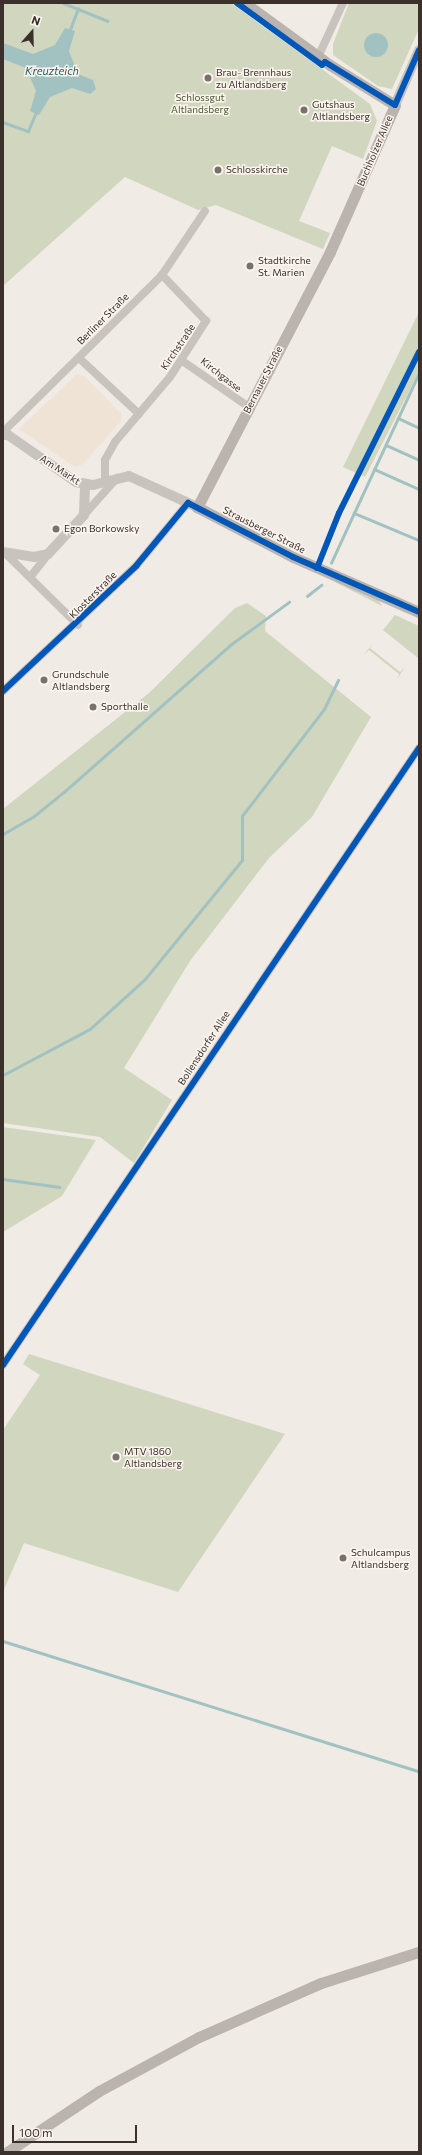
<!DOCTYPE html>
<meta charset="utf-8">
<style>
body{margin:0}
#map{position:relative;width:422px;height:2155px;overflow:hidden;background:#f0ebe5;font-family:Commissioner,sans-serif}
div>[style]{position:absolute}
.green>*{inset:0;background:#d1d6bf}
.plaza>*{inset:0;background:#eee3d5}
.water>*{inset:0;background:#a1c2c1}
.round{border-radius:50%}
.stream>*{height:2.5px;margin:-1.25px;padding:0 1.25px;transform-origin:1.25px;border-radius:1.25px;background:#a1c2c1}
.minor>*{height:8px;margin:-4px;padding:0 4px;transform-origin:4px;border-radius:4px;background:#c9c3be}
.tertiary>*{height:10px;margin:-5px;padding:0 5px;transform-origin:5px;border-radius:5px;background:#c9c3be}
.secondary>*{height:11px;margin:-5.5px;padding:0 5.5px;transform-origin:5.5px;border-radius:5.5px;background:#bab3ae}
.cycleway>*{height:6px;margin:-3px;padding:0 3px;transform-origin:3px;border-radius:3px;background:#0057b8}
.dots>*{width:11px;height:11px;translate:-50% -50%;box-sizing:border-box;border:2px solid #fbf5ee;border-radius:50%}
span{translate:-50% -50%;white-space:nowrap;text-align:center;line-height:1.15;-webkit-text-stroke:3px #fbf5ee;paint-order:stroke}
.poi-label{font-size:10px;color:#3b302b}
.left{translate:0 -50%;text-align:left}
.park-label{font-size:10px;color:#4a5a2e}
.street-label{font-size:10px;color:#3b302b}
.water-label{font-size:11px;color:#1f5a5e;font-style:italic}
.frame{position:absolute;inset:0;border:4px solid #3b302b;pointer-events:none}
.north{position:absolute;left:12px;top:12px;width:40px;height:40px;-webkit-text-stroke:3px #fbf5ee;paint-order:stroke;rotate:20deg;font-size:11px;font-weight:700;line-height:16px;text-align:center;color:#3b302b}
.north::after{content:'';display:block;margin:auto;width:14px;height:18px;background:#3b302b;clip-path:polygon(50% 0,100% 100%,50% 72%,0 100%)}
.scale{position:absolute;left:12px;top:2125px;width:125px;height:18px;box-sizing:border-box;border:2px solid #3b302b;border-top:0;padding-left:5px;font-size:12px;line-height:14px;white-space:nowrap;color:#3b302b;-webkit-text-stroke:3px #fbf5ee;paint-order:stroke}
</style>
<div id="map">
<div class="green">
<div style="clip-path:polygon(3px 3px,231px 3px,370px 104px,377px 121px,363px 159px,332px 146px,299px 221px,330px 233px,323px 249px,216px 205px,198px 210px,125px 177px,3px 286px)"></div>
<div style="clip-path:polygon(349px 3px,419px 3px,419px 29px,392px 89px,378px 86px,333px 55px,333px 44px)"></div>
<div style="clip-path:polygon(419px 312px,419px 372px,365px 477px,343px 467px)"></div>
<div style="clip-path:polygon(334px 580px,378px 599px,382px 606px,335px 582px)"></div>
<div style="clip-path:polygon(247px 603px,266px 616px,265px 631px,371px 717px,312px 817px,269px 858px,190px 961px,124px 1068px,172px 1100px,134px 1163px,100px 1137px,3px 1123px,3px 809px,149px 693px,235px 608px)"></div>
<div style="clip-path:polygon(395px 615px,419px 626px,418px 658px,383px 630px)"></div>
<div style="clip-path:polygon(374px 643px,370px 648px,400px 672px,405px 667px,397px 679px,399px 674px,369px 650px,363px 655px)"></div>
<div style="clip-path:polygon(3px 1127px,96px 1140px,62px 1196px,3px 1232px)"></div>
<div style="clip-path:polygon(29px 1354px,285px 1434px,178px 1592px,24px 1543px,3px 1592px,3px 1430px,40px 1375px,23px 1364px)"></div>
</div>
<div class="plaza">
<div style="clip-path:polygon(77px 374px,85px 377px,122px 415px,121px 421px,83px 464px,75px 467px,19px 429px)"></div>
</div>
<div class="water">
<div style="clip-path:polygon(65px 28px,75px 31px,69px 51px,78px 74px,93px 80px,96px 89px,90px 94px,72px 88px,50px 97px,39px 115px,30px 111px,36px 91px,26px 68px,3px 59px,3px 43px,33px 54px,55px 45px)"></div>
<div class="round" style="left:364px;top:33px;width:24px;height:24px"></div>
</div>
<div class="stream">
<div style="left:63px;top:3px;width:48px;rotate:21.8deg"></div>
<div style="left:69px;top:32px;width:25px;rotate:-69deg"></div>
<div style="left:3px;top:122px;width:27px;rotate:20deg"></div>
<div style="left:28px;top:131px;width:21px;rotate:-67deg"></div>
<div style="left:398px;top:418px;width:23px;rotate:25deg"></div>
<div style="left:386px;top:445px;width:36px;rotate:24deg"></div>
<div style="left:374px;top:469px;width:49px;rotate:24deg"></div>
<div style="left:354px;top:513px;width:154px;rotate:-65.1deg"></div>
<div style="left:331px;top:563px;width:55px;rotate:-65.3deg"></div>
<div style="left:354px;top:513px;width:70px;rotate:22.6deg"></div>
<div style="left:307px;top:596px;width:18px;rotate:-38deg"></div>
<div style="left:3px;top:834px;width:34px;rotate:-30deg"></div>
<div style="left:33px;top:817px;width:40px;rotate:-39deg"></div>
<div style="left:64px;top:792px;width:222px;rotate:-41.5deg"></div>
<div style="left:230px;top:645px;width:73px;rotate:-36.1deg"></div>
<div style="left:3px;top:1075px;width:98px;rotate:-27.9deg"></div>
<div style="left:90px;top:1029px;width:74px;rotate:-42.3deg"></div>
<div style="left:145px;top:979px;width:154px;rotate:-50.8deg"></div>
<div style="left:242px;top:860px;width:44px;rotate:-90deg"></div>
<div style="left:242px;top:816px;width:135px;rotate:-52.5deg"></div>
<div style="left:324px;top:709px;width:32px;rotate:-64deg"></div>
<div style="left:3px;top:1179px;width:57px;rotate:8.1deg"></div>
<div style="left:3px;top:1641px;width:436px;rotate:17.4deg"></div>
</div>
<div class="minor">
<div style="left:318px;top:57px;width:60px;rotate:-65.2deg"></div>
<div style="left:79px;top:358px;width:82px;rotate:43deg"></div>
<div style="left:181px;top:360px;width:83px;rotate:34.7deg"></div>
<div style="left:3px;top:432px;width:223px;rotate:-44.6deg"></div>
<div style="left:162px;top:275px;width:77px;rotate:-56.1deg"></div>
<div style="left:105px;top:480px;width:20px;rotate:-90deg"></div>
<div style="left:105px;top:460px;width:21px;rotate:-61deg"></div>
<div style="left:115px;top:442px;width:85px;rotate:-49.8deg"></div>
<div style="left:170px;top:377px;width:67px;rotate:-57.3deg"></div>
<div style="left:206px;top:321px;width:64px;rotate:-133.7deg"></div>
<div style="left:84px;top:515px;width:50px;rotate:-48.3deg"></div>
<div style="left:6px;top:554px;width:101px;rotate:44.6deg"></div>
<div style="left:31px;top:576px;width:28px;rotate:-52deg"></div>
<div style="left:3px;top:691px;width:183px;rotate:-43.2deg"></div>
<div style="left:136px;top:566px;width:82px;rotate:-50.5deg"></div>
<div style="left:3px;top:1365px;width:744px;rotate:-56.01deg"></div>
</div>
<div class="tertiary">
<div style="left:395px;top:105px;width:60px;rotate:-66.4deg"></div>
<div style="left:3px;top:435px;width:5px"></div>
<div style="left:8px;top:435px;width:83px;rotate:34.7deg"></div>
<div style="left:76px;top:482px;width:17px;rotate:10deg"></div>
<div style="left:93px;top:485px;width:37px;rotate:-14deg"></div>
<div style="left:129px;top:476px;width:75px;rotate:24.5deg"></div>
<div style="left:3px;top:552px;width:31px;rotate:9deg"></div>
<div style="left:34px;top:557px;width:14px;rotate:-12deg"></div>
<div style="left:48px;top:554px;width:53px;rotate:-47.3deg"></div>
<div style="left:84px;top:515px;width:30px;rotate:-88deg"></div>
</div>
<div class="secondary">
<div style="left:245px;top:3px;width:105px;rotate:36.1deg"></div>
<div style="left:330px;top:65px;width:76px;rotate:31.6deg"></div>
<div style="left:395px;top:105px;width:161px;rotate:113.9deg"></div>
<div style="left:330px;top:252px;width:288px;rotate:117.5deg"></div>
<div style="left:197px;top:507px;width:108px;rotate:27.5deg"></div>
<div style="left:293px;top:557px;width:137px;rotate:23.6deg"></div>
<div style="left:7px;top:2152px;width:110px;rotate:-33.5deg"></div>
<div style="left:99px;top:2091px;width:114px;rotate:-28.4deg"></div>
<div style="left:199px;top:2037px;width:133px;rotate:-23.9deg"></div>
<div style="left:321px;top:1983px;width:103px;rotate:-17.6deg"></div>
</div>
<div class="cycleway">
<div style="left:237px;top:3px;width:105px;rotate:36.1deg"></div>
<div style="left:322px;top:65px;width:4px;rotate:-45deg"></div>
<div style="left:325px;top:62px;width:82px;rotate:31.6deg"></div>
<div style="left:395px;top:105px;width:60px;rotate:-66.4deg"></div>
<div style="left:317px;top:568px;width:59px;rotate:-68.2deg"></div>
<div style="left:339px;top:513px;width:180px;rotate:-63.6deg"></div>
<div style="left:3px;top:691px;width:183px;rotate:-43.2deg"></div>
<div style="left:136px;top:566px;width:82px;rotate:-50.5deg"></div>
<div style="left:188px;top:503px;width:118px;rotate:27.2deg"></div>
<div style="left:293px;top:557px;width:137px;rotate:23.6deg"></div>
<div style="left:3px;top:1365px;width:744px;rotate:-56.01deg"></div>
</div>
<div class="dots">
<div style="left:208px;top:78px;background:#7a716c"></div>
<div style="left:304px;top:110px;background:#7a716c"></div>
<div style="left:218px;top:170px;background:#7a716c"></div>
<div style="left:250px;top:266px;background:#7a716c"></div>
<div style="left:56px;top:529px;background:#7a716c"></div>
<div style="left:44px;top:680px;background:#7a716c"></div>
<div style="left:93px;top:707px;background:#7a716c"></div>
<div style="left:116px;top:1457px;background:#7a716c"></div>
<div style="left:343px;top:1558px;background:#7a716c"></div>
</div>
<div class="poi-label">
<span class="left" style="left:216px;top:78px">Brau- Brennhaus<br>zu Altlandsberg</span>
<span class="left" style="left:312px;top:110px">Gutshaus<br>Altlandsberg</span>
<span class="left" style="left:226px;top:170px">Schlosskirche</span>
<span class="left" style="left:258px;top:266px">Stadtkirche<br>St. Marien</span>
<span class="left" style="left:64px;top:529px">Egon Borkowsky</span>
<span class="left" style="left:52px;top:680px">Grundschule<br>Altlandsberg</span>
<span class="left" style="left:101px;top:707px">Sporthalle</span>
<span class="left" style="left:124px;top:1457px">MTV 1860<br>Altlandsberg</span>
<span class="left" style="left:351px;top:1558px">Schulcampus<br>Altlandsberg</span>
</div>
<div class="park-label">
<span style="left:200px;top:103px">Schlossgut<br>Altlandsberg</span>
</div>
<div class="street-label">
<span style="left:375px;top:151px;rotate:-67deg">Buchholzer Allee</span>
<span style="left:103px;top:319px;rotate:-45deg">Berliner Straße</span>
<span style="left:178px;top:347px;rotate:-56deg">Kirchstraße</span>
<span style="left:221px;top:375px;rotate:38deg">Kirchgasse</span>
<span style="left:263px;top:380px;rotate:-63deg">Bernauer Straße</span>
<span style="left:60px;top:470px;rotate:33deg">Am Markt</span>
<span style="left:264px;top:530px;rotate:27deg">Strausberger Straße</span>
<span style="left:93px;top:595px;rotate:-45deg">Klosterstraße</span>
<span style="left:204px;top:1048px;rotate:-57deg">Bollensdorfer Allee</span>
</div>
<div class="water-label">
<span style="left:52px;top:71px">Kreuzteich</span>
</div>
<div class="frame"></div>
<div class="north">N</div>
<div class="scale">100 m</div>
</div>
